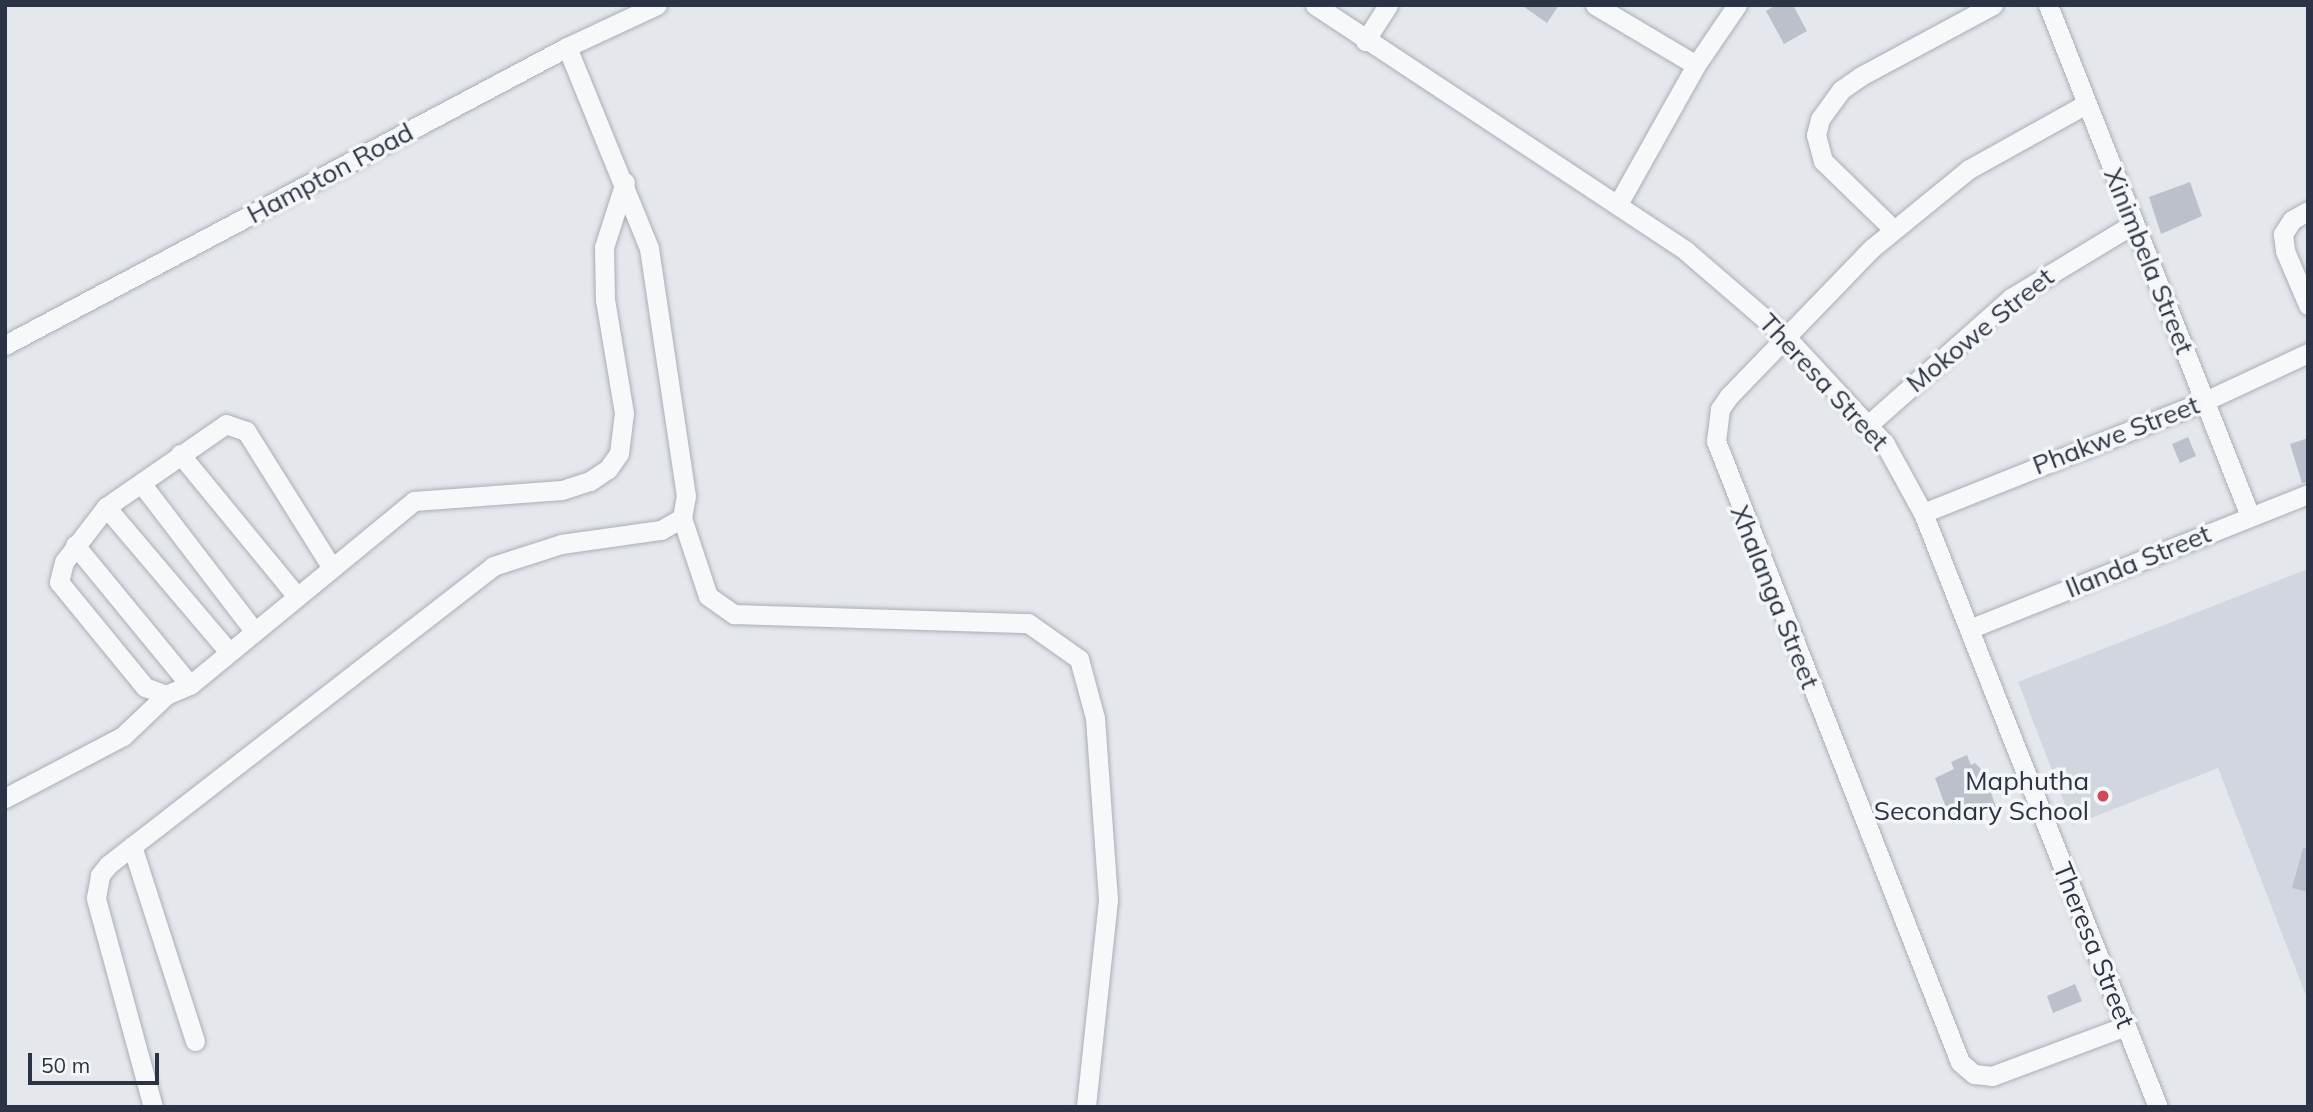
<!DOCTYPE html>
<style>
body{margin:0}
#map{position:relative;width:2313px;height:1112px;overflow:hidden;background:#e4e7ec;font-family:Mulish,sans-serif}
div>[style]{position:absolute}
.built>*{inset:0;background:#d2d6de}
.building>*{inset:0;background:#bbc0ca}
.roads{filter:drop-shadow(0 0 2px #a9aeb7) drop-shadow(0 0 2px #a9aeb7)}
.minor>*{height:19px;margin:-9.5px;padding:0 9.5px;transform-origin:9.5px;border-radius:9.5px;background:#f7f8fa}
.dots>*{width:19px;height:19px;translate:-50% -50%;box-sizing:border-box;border:4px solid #f4f6f9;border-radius:50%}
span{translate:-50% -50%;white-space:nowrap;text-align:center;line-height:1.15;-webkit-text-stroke:7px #f4f6f9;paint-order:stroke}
.street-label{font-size:26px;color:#2b3445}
.poi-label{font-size:26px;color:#2b3445}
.right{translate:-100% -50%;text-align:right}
.frame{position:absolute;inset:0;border:7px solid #2b3445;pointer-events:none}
.scale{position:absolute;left:28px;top:1053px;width:131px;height:32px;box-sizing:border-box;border:4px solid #2b3445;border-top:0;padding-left:9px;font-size:21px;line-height:24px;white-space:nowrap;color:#2b3445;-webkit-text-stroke:5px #f4f6f9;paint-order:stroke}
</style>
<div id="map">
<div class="built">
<div style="clip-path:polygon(2308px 569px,2308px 1001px,2218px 768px,2073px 825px,2018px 682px)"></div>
</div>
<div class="building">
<div style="clip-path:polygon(1521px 5px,1559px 5px,1547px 23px)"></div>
<div style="clip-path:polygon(1776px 5px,1793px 5px,1807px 31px,1784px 44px,1766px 11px)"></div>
<div style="clip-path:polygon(2190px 182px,2202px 216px,2161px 234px,2149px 197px)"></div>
<div style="clip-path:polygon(2188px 437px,2196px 456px,2180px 463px,2172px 444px)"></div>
<div style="clip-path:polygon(2308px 438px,2308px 482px,2302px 483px,2290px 444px)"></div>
<div style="clip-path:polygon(1967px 755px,1971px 765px,1975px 763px,1983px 771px,1996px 807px,1952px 824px,1935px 778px,1954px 769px,1951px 762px)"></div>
<div style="clip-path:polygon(2303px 848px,2308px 849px,2308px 892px,2292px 888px)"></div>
<div style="clip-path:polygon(2075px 984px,2082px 1001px,2053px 1013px,2047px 996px)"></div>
</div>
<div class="roads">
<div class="minor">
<div style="left:1315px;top:5px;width:445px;rotate:33.5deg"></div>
<div style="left:1686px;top:251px;width:132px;rotate:40.7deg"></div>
<div style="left:1786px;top:337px;width:146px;rotate:47.2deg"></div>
<div style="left:1885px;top:444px;width:79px;rotate:61.2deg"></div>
<div style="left:1923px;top:513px;width:639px;rotate:68.42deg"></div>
<div style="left:1595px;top:5px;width:117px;rotate:30.7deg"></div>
<div style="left:2048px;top:5px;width:549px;rotate:68.43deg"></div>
<div style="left:1365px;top:41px;width:43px;rotate:-57.4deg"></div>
<div style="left:2086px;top:104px;width:134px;rotate:150.9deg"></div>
<div style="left:1969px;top:169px;width:125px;rotate:140.8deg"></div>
<div style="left:1872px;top:248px;width:206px;rotate:134deg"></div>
<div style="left:1729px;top:396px;width:16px;rotate:125deg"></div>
<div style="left:1720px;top:409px;width:32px;rotate:97deg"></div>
<div style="left:1716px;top:441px;width:667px;rotate:68.55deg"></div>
<div style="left:1960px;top:1062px;width:18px;rotate:41deg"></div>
<div style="left:1974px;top:1074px;width:18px;rotate:6deg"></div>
<div style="left:1992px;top:1076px;width:143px;rotate:-20.5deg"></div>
<div style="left:1618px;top:204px;width:159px;rotate:-60.7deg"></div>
<div style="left:1696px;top:65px;width:73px;rotate:-55.7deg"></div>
<div style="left:2308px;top:211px;width:18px;rotate:151deg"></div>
<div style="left:2292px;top:220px;width:17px;rotate:123deg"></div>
<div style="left:2283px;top:234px;width:17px;rotate:83deg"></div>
<div style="left:2285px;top:251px;width:59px;rotate:66.9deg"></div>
<div style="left:1893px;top:229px;width:98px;rotate:-135.8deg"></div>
<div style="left:1823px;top:161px;width:27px;rotate:-105deg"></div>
<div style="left:1816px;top:135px;width:16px;rotate:-76deg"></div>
<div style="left:1820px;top:119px;width:36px;rotate:-54deg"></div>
<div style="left:1841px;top:90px;width:24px;rotate:-35deg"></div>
<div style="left:1861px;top:76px;width:150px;rotate:-28.3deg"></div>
<div style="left:5px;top:345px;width:636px;rotate:-27.93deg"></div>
<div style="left:567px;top:47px;width:99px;rotate:-25deg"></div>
<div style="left:1869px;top:424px;width:190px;rotate:-41.6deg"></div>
<div style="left:2011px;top:298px;width:143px;rotate:-31.2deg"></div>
<div style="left:180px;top:454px;width:183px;rotate:50.6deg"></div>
<div style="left:141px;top:483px;width:186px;rotate:52.6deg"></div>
<div style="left:106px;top:507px;width:189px;rotate:49.7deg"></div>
<div style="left:1923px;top:513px;width:303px;rotate:-21.7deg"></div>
<div style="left:2205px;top:401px;width:114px;rotate:-25deg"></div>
<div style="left:682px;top:518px;width:82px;rotate:71.6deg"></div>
<div style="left:708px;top:596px;width:32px;rotate:35deg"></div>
<div style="left:734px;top:614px;width:294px;rotate:1.8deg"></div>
<div style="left:1028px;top:623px;width:62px;rotate:35.2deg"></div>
<div style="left:1079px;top:659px;width:61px;rotate:74.8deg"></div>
<div style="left:1095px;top:718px;width:182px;rotate:85.9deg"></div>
<div style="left:1108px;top:900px;width:208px;rotate:96.1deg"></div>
<div style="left:75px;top:545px;width:181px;rotate:50.6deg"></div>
<div style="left:332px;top:568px;width:162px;rotate:-122.1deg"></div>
<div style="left:246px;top:431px;width:21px;rotate:-161deg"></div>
<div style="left:226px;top:424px;width:146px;rotate:145.3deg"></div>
<div style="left:106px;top:507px;width:69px;rotate:127.4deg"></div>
<div style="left:64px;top:562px;width:21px;rotate:104deg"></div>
<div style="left:59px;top:582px;width:136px;rotate:50.7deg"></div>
<div style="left:145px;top:687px;width:22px;rotate:21deg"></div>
<div style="left:166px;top:695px;width:26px;rotate:-23deg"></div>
<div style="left:190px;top:685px;width:290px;rotate:-39.4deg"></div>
<div style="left:414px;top:501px;width:148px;rotate:-4.3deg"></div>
<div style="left:562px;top:490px;width:29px;rotate:-18deg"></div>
<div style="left:590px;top:481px;width:22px;rotate:-34deg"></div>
<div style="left:608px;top:469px;width:19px;rotate:-55deg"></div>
<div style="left:619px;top:453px;width:40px;rotate:-82.9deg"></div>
<div style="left:624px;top:413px;width:115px;rotate:-99.5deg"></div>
<div style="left:605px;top:300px;width:53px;rotate:-91.1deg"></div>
<div style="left:604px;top:247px;width:68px;rotate:-72.1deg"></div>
<div style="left:1969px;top:629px;width:365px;rotate:-21.7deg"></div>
<div style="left:5px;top:798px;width:133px;rotate:-27.7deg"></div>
<div style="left:123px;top:736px;width:59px;rotate:-43.6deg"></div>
<div style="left:132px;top:846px;width:205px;rotate:72.1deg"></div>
<div style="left:153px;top:1107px;width:217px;rotate:-105.3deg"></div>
<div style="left:96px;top:898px;width:23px;rotate:-80deg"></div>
<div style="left:100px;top:875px;width:13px;rotate:-51deg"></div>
<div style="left:108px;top:865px;width:487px;rotate:-37.8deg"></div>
<div style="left:493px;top:566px;width:71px;rotate:-17.9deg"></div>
<div style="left:561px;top:544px;width:101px;rotate:-8deg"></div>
<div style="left:661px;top:530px;width:24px;rotate:-30deg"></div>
<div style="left:682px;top:518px;width:22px;rotate:-80deg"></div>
<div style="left:686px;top:496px;width:251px;rotate:-98.5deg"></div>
<div style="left:649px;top:248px;width:217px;rotate:-112.2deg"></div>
</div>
</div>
<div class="dots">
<div style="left:2103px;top:796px;background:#d1495b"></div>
</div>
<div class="street-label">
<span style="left:330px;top:173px;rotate:-28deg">Hampton Road</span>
<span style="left:2149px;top:261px;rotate:68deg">Xinimbela Street</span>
<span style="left:1980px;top:330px;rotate:-39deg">Mokowe Street</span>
<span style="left:1824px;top:382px;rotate:47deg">Theresa Street</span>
<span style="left:2116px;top:435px;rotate:-21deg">Phakwe Street</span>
<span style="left:2138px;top:561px;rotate:-22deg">Ilanda Street</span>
<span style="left:1775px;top:597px;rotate:68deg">Xhalanga Street</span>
<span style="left:2094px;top:945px;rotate:68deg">Theresa Street</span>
</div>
<div class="poi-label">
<span class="right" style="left:2089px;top:796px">Maphutha<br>Secondary School</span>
</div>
<div class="frame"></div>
<div class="scale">50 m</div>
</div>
